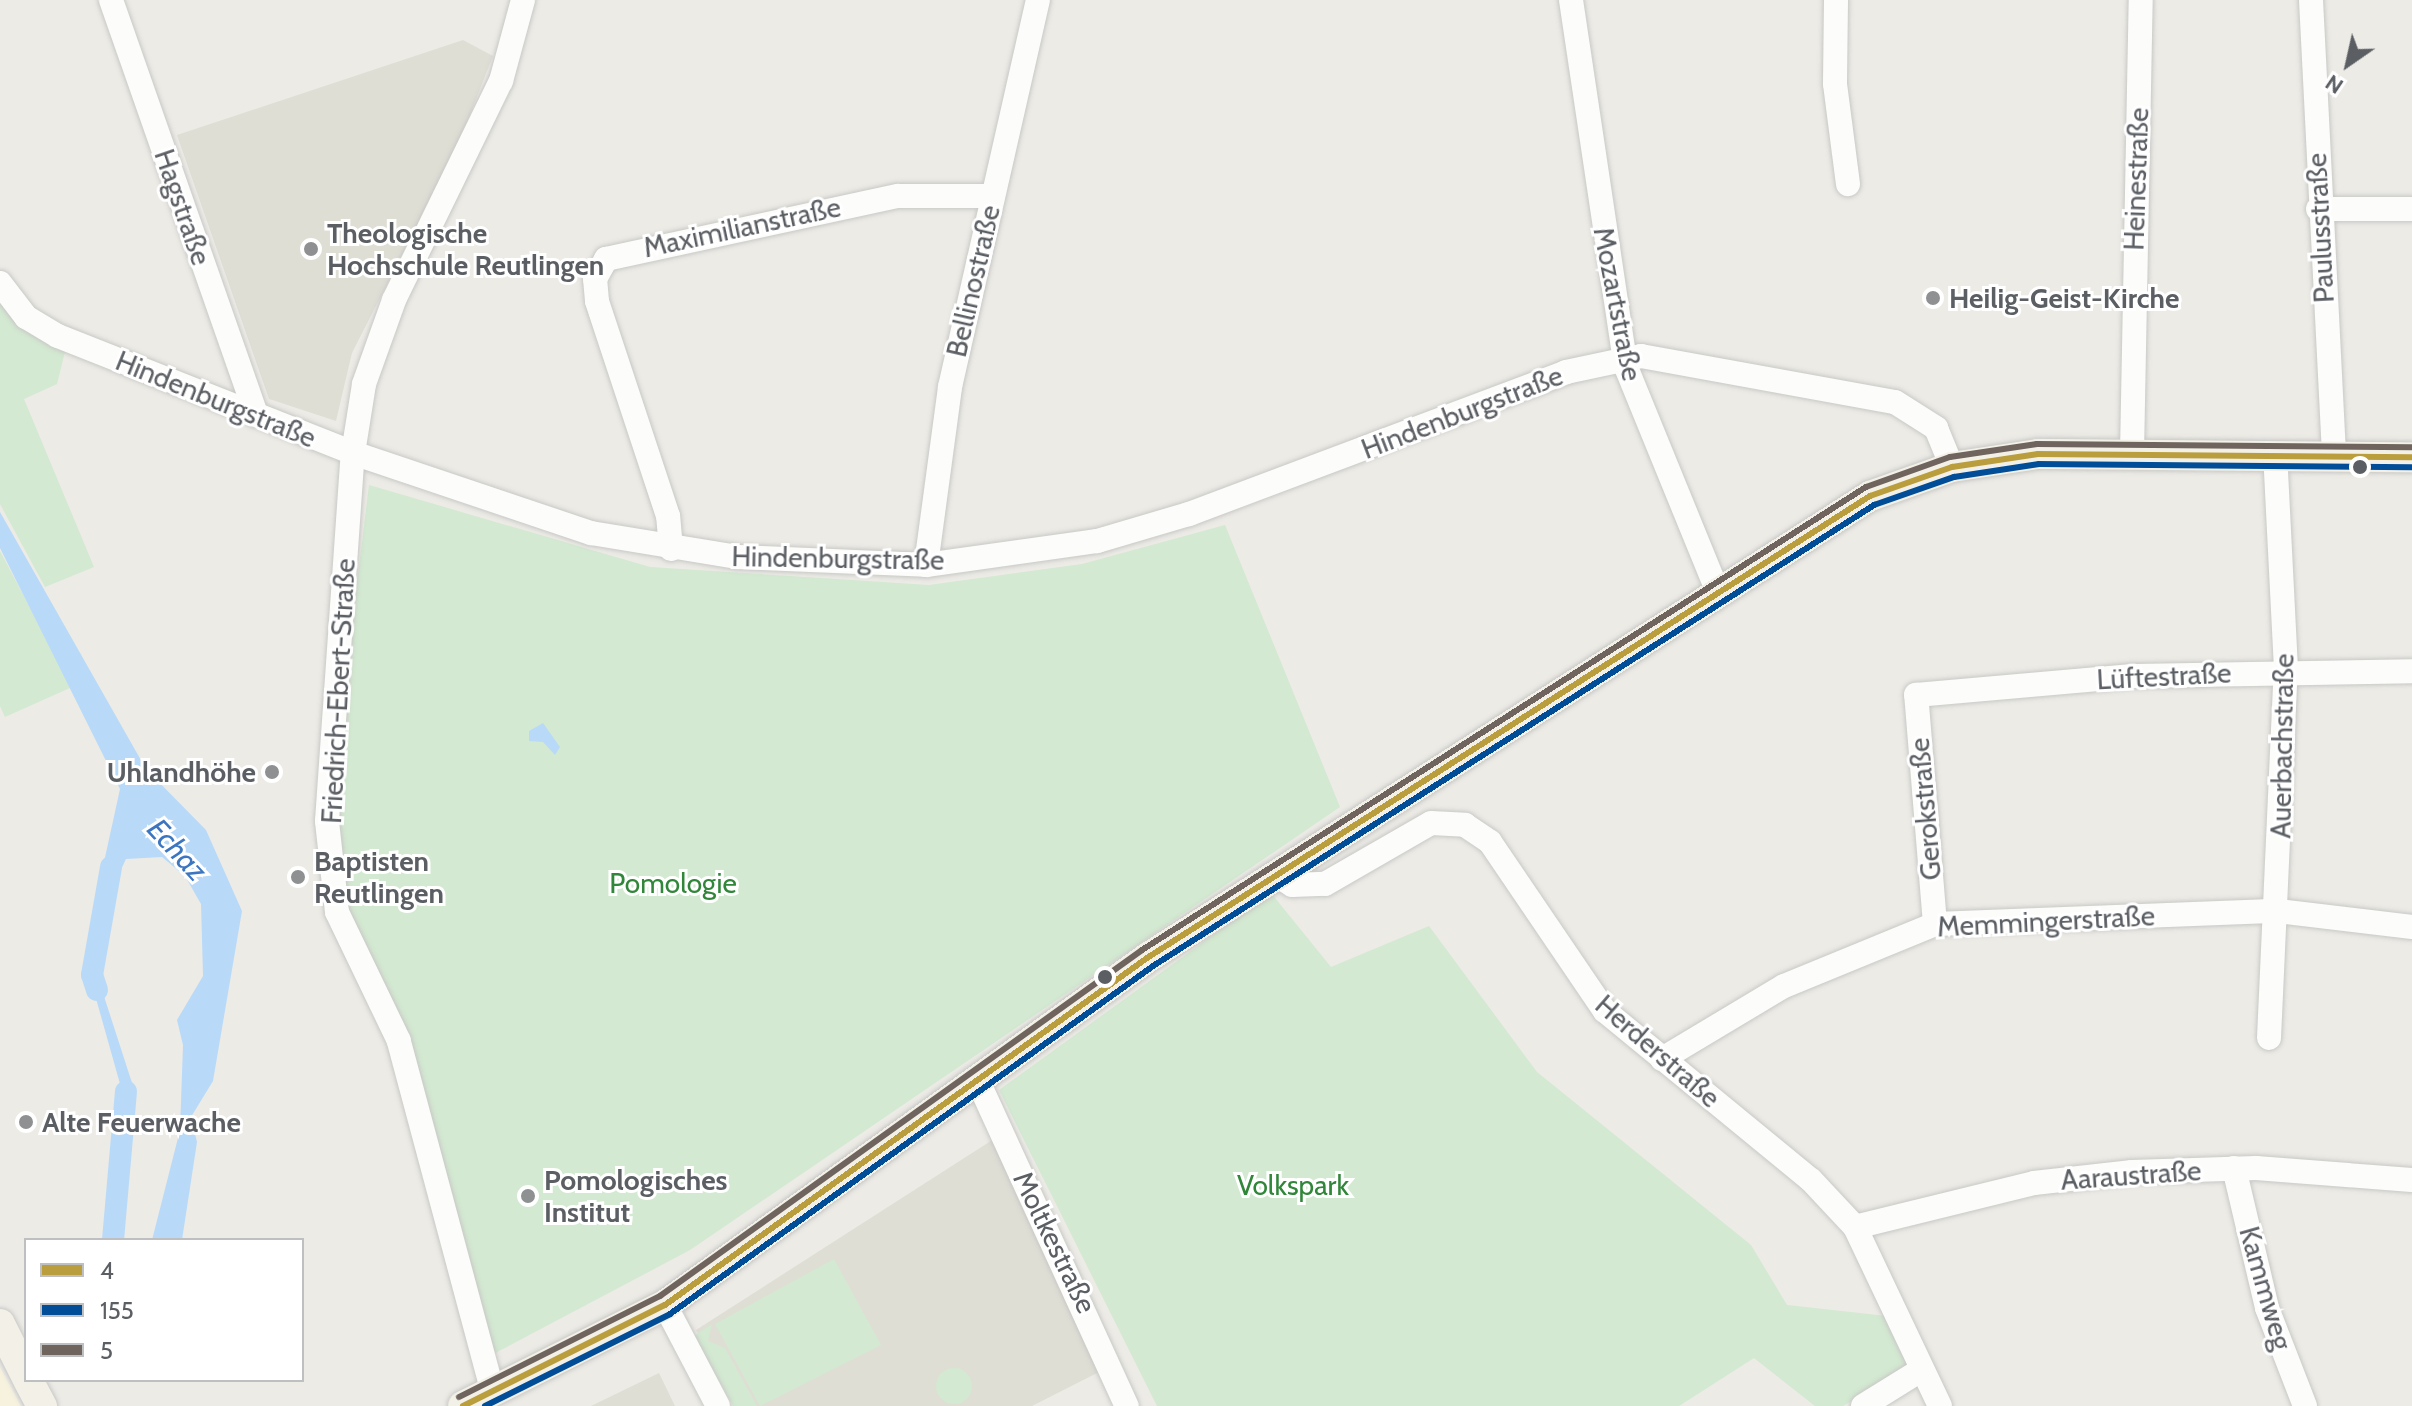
<!DOCTYPE html>
<meta charset="utf-8">
<style>
body{margin:0}
#map{position:relative;width:2412px;height:1406px;overflow:hidden;background:#ecebe6;font-family:Cabin,sans-serif}
div>[style]{position:absolute}
.commercial>*{inset:0;background:#f6f2de}
.education>*{inset:0;background:#dfded5}
.green>*{inset:0;background:#d3e9d1}
.round{border-radius:50%}
.water>*{inset:0;background:#b8daf8}
.canal>*{height:22px;margin:-11px;padding:0 11px;transform-origin:11px;border-radius:11px;background:#b8daf8}
.roads{filter:drop-shadow(0 0 2px #c8c8c6) drop-shadow(0 0 2px #c8c8c6)}
.minor>*{height:24px;margin:-12px;padding:0 12px;transform-origin:12px;border-radius:12px;background:#fcfcfb}
.major>*{height:30px;margin:-15px;padding:0 15px;transform-origin:15px;border-radius:15px;background:#f3f1e7}
.bus-1>*{height:6px;margin:-3px;padding:0 3px;transform-origin:3px;border-radius:3px;background:#ba9d3d}
.bus-2>*{height:6px;margin:-3px;padding:0 3px;transform-origin:3px;border-radius:3px;background:#014d97}
.bus-3>*{height:6px;margin:-3px;padding:0 3px;transform-origin:3px;border-radius:3px;background:#6f655e}
.dots>*{width:22px;height:22px;translate:-50% -50%;box-sizing:border-box;border:4px solid #fff;border-radius:50%}
span{translate:-50% -50%;white-space:nowrap;text-align:center;line-height:1.15;-webkit-text-stroke:6px #fff;paint-order:stroke}
.street-label{font-size:28px;color:#5b5f64}
.poi-label{font-size:28px;color:#5b5f64;font-weight:700}
.left{translate:0 -50%;text-align:left}
.right{translate:-100% -50%;text-align:right}
.park-label{font-size:28px;color:#308639}
.water-label{font-size:30px;color:#3c76c0;font-style:italic}
.legend{position:absolute;left:24px;top:1238px;width:280px;height:144px;box-sizing:border-box;background:#fff;border:2px solid #bdbfc1;margin:0;padding:10px 14px;list-style:none;font-size:24px;color:#5b5f64}
.legend li{display:flex;align-items:center;gap:16px;height:40px}
.legend b{width:40px;border:2px solid #bdbfc1}
.north{position:absolute;left:2308px;top:24px;width:80px;height:80px;-webkit-text-stroke:6px #fff;paint-order:stroke;rotate:214deg;font-size:22px;font-weight:700;line-height:32px;text-align:center;color:#5b5f64}
.north::after{content:'';display:block;margin:auto;width:28px;height:36px;background:#5b5f64;clip-path:polygon(50% 0,100% 100%,50% 72%,0 100%)}
</style>
<div id="map">
<div class="commercial">
<div style="clip-path:polygon(0 1367px,21px 1406px,0 1406px)"></div>
</div>
<div class="education">
<div style="clip-path:polygon(463px 40px,493px 56px,458px 145px,352px 353px,336px 421px,269px 399px,177px 135px)"></div>
<div style="clip-path:polygon(997px 1137px,1107px 1368px,1032px 1406px,736px 1406px,696px 1330px)"></div>
<div style="clip-path:polygon(659px 1373px,675px 1406px,591px 1406px)"></div>
</div>
<div class="green">
<div style="clip-path:polygon(0 301px,65px 352px,57px 384px,24px 399px,94px 567px,45px 587px,0 504px)"></div>
<div style="clip-path:polygon(369px 485px,650px 567px,929px 585px,1082px 564px,1225px 525px,1340px 807px,690px 1250px,486px 1358px,414px 1086px,354px 953px,328px 821px)"></div>
<div style="clip-path:polygon(0 551px,72px 687px,5px 717px,0 706px)"></div>
<div style="clip-path:polygon(1271px 893px,1331px 967px,1429px 926px,1537px 1072px,1751px 1245px,1787px 1305px,1887px 1316px,1915px 1365px,1843px 1406px,1815px 1406px,1754px 1358px,1679px 1406px,1157px 1406px,999px 1090px)"></div>
<div style="clip-path:polygon(834px 1259px,881px 1345px,760px 1406px,715px 1324px)"></div>
<div style="clip-path:polygon(712px 1324px,708px 1341px,725px 1348px,757px 1406px,733px 1406px,694px 1336px)"></div>
<div class="round" style="left:936px;top:1368px;width:36px;height:36px"></div>
</div>
<div class="water">
<div style="clip-path:polygon(0 512px,146px 769px,206px 830px,242px 911px,213px 1081px,191px 1117px,197px 1142px,182px 1240px,152px 1240px,180px 1130px,183px 1045px,177px 1020px,203px 976px,201px 904px,185px 876px,162px 857px,126px 859px,109px 895px,97px 894px,120px 789px,0 548px)"></div>
<div style="clip-path:polygon(543px 723px,560px 747px,555px 755px,543px 742px,529px 741px,529px 731px)"></div>
<div style="clip-path:polygon(96px 905px,106px 908px,102px 940px,90px 938px)"></div>
<div style="clip-path:polygon(86px 963px,102px 965px,101px 987px,134px 1089px,133px 1121px,120px 1118px,124px 1098px)"></div>
<div style="clip-path:polygon(120px 1130px,132px 1132px,123px 1206px,111px 1205px)"></div>
<div class="round" style="left:106px;top:1221px;width:18px;height:18px"></div>
</div>
<div class="canal">
<div style="left:97px;top:990px;width:16px;rotate:-108deg"></div>
<div style="left:92px;top:975px;width:110px;rotate:-80deg"></div>
<div style="left:113px;top:1240px;width:149px;rotate:-85deg"></div>
</div>
<div class="roads">
<div class="minor">
<div style="left:111px;top:0;width:440px;rotate:70.7deg"></div>
<div style="left:1571px;top:0;width:371px;rotate:81.5deg"></div>
<div style="left:1626px;top:367px;width:244px;rotate:67.8deg"></div>
<div style="left:1836px;top:0;width:84px;rotate:90.7deg"></div>
<div style="left:1835px;top:84px;width:101px;rotate:82.6deg"></div>
<div style="left:2311px;top:0;width:456px;rotate:87.1deg"></div>
<div style="left:2318px;top:209px;width:94px"></div>
<div style="left:0;top:283px;width:43px;rotate:52.6deg"></div>
<div style="left:26px;top:317px;width:37px;rotate:31deg"></div>
<div style="left:58px;top:336px;width:317px;rotate:21.6deg"></div>
<div style="left:353px;top:453px;width:251px;rotate:18.6deg"></div>
<div style="left:591px;top:533px;width:149px;rotate:9.3deg"></div>
<div style="left:738px;top:557px;width:188px;rotate:2.4deg"></div>
<div style="left:926px;top:565px;width:173px;rotate:-8deg"></div>
<div style="left:1097px;top:541px;width:96px;rotate:-16.4deg"></div>
<div style="left:1189px;top:514px;width:403px;rotate:-20.6deg"></div>
<div style="left:1566px;top:372px;width:77px;rotate:-12deg"></div>
<div style="left:1641px;top:356px;width:258px;rotate:10.3deg"></div>
<div style="left:1895px;top:402px;width:49px;rotate:32.4deg"></div>
<div style="left:1936px;top:428px;width:42px;rotate:67.7deg"></div>
<div style="left:2132px;top:453px;width:453px;rotate:-88.9deg"></div>
<div style="left:671px;top:549px;width:33px;rotate:-95deg"></div>
<div style="left:668px;top:516px;width:226px;rotate:-108.3deg"></div>
<div style="left:597px;top:301px;width:22px;rotate:-95deg"></div>
<div style="left:595px;top:279px;width:23px;rotate:-61deg"></div>
<div style="left:606px;top:259px;width:299px;rotate:-12.2deg"></div>
<div style="left:898px;top:196px;width:94px"></div>
<div style="left:926px;top:565px;width:180px;rotate:-82.3deg"></div>
<div style="left:950px;top:387px;width:397px;rotate:-77.2deg"></div>
<div style="left:1274px;top:874px;width:21px;rotate:31deg"></div>
<div style="left:1292px;top:885px;width:33px;rotate:-2deg"></div>
<div style="left:1325px;top:884px;width:122px;rotate:-29.9deg"></div>
<div style="left:1431px;top:823px;width:34px;rotate:3deg"></div>
<div style="left:1465px;top:825px;width:30px;rotate:34deg"></div>
<div style="left:1490px;top:842px;width:204px;rotate:55.8deg"></div>
<div style="left:1605px;top:1011px;width:266px;rotate:39.4deg"></div>
<div style="left:1811px;top:1180px;width:64px;rotate:46.9deg"></div>
<div style="left:1855px;top:1227px;width:198px;rotate:64.6deg"></div>
<div style="left:1935px;top:924px;width:230px;rotate:-94.7deg"></div>
<div style="left:1916px;top:695px;width:220px;rotate:-5deg"></div>
<div style="left:2135px;top:676px;width:277px;rotate:-1deg"></div>
<div style="left:2269px;top:1038px;width:369px;rotate:-87.4deg"></div>
<div style="left:2286px;top:669px;width:214px;rotate:-92.9deg"></div>
<div style="left:1662px;top:1059px;width:142px;rotate:-30.9deg"></div>
<div style="left:1784px;top:986px;width:163px;rotate:-22.3deg"></div>
<div style="left:1935px;top:924px;width:343px;rotate:-2.2deg"></div>
<div style="left:2278px;top:911px;width:135px;rotate:6.8deg"></div>
<div style="left:977px;top:1079px;width:360px;rotate:65.4deg"></div>
<div style="left:2234px;top:1168px;width:144px;rotate:76.7deg"></div>
<div style="left:2267px;top:1308px;width:105px;rotate:68.8deg"></div>
<div style="left:1855px;top:1227px;width:184px;rotate:-13.8deg"></div>
<div style="left:2034px;top:1183px;width:99px;rotate:-6.4deg"></div>
<div style="left:2132px;top:1172px;width:124px;rotate:-1.8deg"></div>
<div style="left:2256px;top:1168px;width:156px;rotate:4.4deg"></div>
<div style="left:665px;top:1305px;width:114px;rotate:62.3deg"></div>
<div style="left:492px;top:1389px;width:360px;rotate:-105deg"></div>
<div style="left:399px;top:1041px;width:143px;rotate:-115.7deg"></div>
<div style="left:337px;top:912px;width:92px;rotate:-96.3deg"></div>
<div style="left:327px;top:821px;width:369px;rotate:-86deg"></div>
<div style="left:353px;top:453px;width:70px;rotate:-80.9deg"></div>
<div style="left:364px;top:384px;width:89px;rotate:-70.3deg"></div>
<div style="left:394px;top:300px;width:244px;rotate:-64deg"></div>
<div style="left:501px;top:81px;width:84px;rotate:-74.8deg"></div>
<div style="left:1863px;top:1406px;width:68px;rotate:-31.8deg"></div>
</div>
<div class="major">
<div style="left:0;top:1324px;width:58px;rotate:63.4deg"></div>
<div style="left:28px;top:1380px;width:30px;rotate:62deg"></div>
<div style="left:463px;top:1406px;width:226px;rotate:-26.6deg"></div>
<div style="left:665px;top:1305px;width:594px;rotate:-35.75deg"></div>
<div style="left:1147px;top:958px;width:858px;rotate:-32.58deg"></div>
<div style="left:1870px;top:496px;width:87px;rotate:-19.5deg"></div>
<div style="left:1952px;top:467px;width:87px;rotate:-8.6deg"></div>
<div style="left:2038px;top:454px;width:374px;rotate:0.5deg"></div>
</div>
</div>
<div class="bus-1">
<div style="left:463px;top:1406px;width:226px;rotate:-26.6deg"></div>
<div style="left:665px;top:1305px;width:594px;rotate:-35.75deg"></div>
<div style="left:1147px;top:958px;width:858px;rotate:-32.58deg"></div>
<div style="left:1870px;top:496px;width:87px;rotate:-19.5deg"></div>
<div style="left:1952px;top:467px;width:87px;rotate:-8.6deg"></div>
<div style="left:2038px;top:454px;width:374px;rotate:0.5deg"></div>
</div>
<div class="bus-2">
<div style="left:485px;top:1406px;width:207px;rotate:-26.4deg"></div>
<div style="left:670px;top:1314px;width:595px;rotate:-35.77deg"></div>
<div style="left:1153px;top:966px;width:856px;rotate:-32.59deg"></div>
<div style="left:1874px;top:505px;width:85px;rotate:-19.3deg"></div>
<div style="left:1954px;top:477px;width:86px;rotate:-8.7deg"></div>
<div style="left:2039px;top:464px;width:373px;rotate:0.5deg"></div>
</div>
<div class="bus-3">
<div style="left:459px;top:1397px;width:225px;rotate:-26.7deg"></div>
<div style="left:660px;top:1296px;width:593px;rotate:-35.67deg"></div>
<div style="left:1142px;top:950px;width:859px;rotate:-32.6deg"></div>
<div style="left:1866px;top:487px;width:89px;rotate:-19.7deg"></div>
<div style="left:1950px;top:457px;width:88px;rotate:-8.5deg"></div>
<div style="left:2037px;top:444px;width:375px;rotate:0.5deg"></div>
</div>
<div class="dots">
<div style="left:311px;top:249px;background:#8e9092"></div>
<div style="left:1933px;top:298px;background:#8e9092"></div>
<div style="left:2360px;top:467px;background:#5b5f64"></div>
<div style="left:272px;top:772px;background:#8e9092"></div>
<div style="left:298px;top:877px;background:#8e9092"></div>
<div style="left:1105px;top:977px;background:#5b5f64"></div>
<div style="left:26px;top:1122px;background:#8e9092"></div>
<div style="left:528px;top:1196px;background:#8e9092"></div>
</div>
<div class="street-label">
<span style="left:2136px;top:179px;rotate:-88deg">Heinestraße</span>
<span style="left:183px;top:207px;rotate:71deg">Hagstraße</span>
<span style="left:742px;top:227px;rotate:-12deg">Maximilianstraße</span>
<span style="left:2320px;top:228px;rotate:-93deg">Paulusstraße</span>
<span style="left:973px;top:281px;rotate:-77deg">Bellinostraße</span>
<span style="left:1618px;top:304px;rotate:79deg">Mozartstraße</span>
<span style="left:216px;top:399px;rotate:22deg">Hindenburgstraße</span>
<span style="left:1462px;top:412px;rotate:-21deg">Hindenburgstraße</span>
<span style="left:838px;top:558px;rotate:1deg">Hindenburgstraße</span>
<span style="left:2164px;top:676px;rotate:-3deg">Lüftestraße</span>
<span style="left:338px;top:691px;rotate:-87deg">Friedrich-Ebert-Straße</span>
<span style="left:2282px;top:746px;rotate:-89deg">Auerbachstraße</span>
<span style="left:1925px;top:809px;rotate:-95deg">Gerokstraße</span>
<span style="left:2046px;top:921px;rotate:-3deg">Memmingerstraße</span>
<span style="left:1658px;top:1051px;rotate:41deg">Herderstraße</span>
<span style="left:2131px;top:1175px;rotate:-4deg">Aaraustraße</span>
<span style="left:1055px;top:1242px;rotate:64deg">Moltkestraße</span>
<span style="left:2266px;top:1288px;rotate:74deg">Kammweg</span>
</div>
<div class="poi-label">
<span class="left" style="left:327px;top:249px">Theologische<br>Hochschule Reutlingen</span>
<span class="left" style="left:1949px;top:298px">Heilig-Geist-Kirche</span>
<span class="right" style="left:256px;top:772px">Uhlandhöhe</span>
<span class="left" style="left:314px;top:877px">Baptisten<br>Reutlingen</span>
<span class="left" style="left:42px;top:1122px">Alte Feuerwache</span>
<span class="left" style="left:544px;top:1196px">Pomologisches<br>Institut</span>
</div>
<div class="park-label">
<span style="left:673px;top:883px">Pomologie</span>
<span style="left:1293px;top:1185px">Volkspark</span>
</div>
<div class="water-label">
<span style="left:177px;top:850px;rotate:47deg">Echaz</span>
</div>
<ul class="legend">
<li><b style="height:10px;background:#ba9d3d"></b>4</li>
<li><b style="height:10px;background:#014d97"></b>155</li>
<li><b style="height:10px;background:#6f655e"></b>5</li>
</ul>
<div class="north">N</div>
</div>
